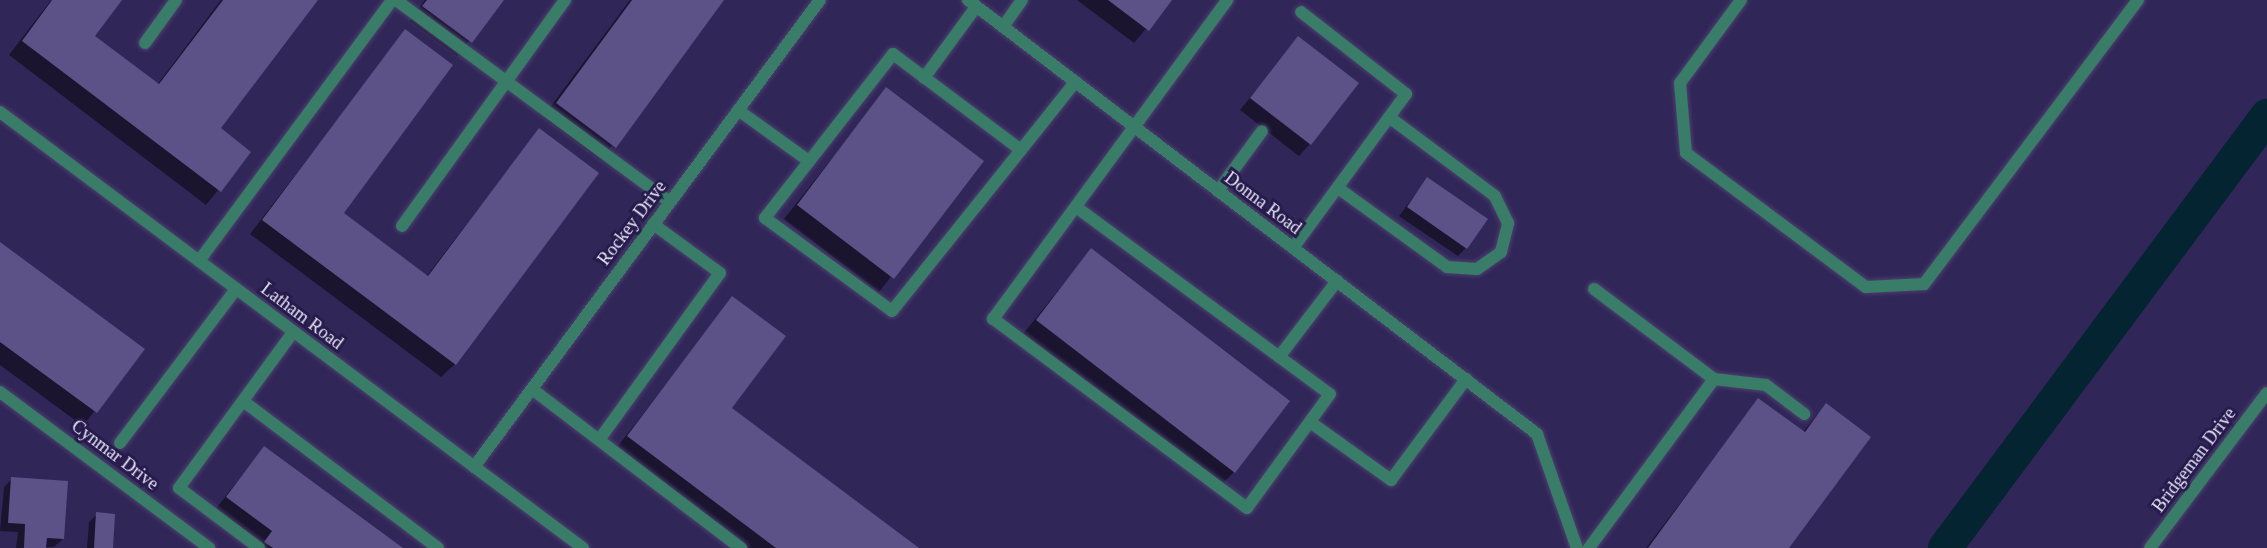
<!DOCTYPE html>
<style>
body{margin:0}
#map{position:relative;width:2267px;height:548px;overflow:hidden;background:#312658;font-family:Georgia,serif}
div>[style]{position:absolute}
.shadow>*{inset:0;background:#0007}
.canal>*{height:34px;margin:-17px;padding:0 17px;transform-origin:17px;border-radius:17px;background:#052431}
.building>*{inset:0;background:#5c5288}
.roads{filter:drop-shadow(0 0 2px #4b416f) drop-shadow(0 0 2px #4b416f)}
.lane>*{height:12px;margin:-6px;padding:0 6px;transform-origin:6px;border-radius:6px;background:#397c68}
.street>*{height:12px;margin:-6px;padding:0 6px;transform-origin:6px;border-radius:6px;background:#397c68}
span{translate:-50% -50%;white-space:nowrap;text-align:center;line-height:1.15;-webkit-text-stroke:6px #271b4c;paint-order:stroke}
.street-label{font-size:18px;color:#e9e7fa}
</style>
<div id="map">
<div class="shadow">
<div style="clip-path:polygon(51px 0,121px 0,93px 36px,157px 85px,221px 0,316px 0,218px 129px,249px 152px,206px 205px,9px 55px)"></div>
<div style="clip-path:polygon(425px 0,502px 0,457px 56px,410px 21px)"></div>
<div style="clip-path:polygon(630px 0,722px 0,601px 160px,543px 117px)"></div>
<div style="clip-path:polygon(1077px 0,1170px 0,1134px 43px)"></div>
<div style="clip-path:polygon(406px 31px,341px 213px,426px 277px,539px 130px,455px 364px,441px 377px,250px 234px)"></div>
<div style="clip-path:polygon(1298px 38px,1310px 144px,1299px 156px,1240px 110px)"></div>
<div style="clip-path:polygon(887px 89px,982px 161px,879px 292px,784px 219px)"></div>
<div style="clip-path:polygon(1427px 179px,1466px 248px,1458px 256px,1399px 216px)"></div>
<div style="clip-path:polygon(0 244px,142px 349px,83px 426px,0 365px)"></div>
<div style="clip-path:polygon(1091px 250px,1234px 472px,1220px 486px,1023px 334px)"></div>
<div style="clip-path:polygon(733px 298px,730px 409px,916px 548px,745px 548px,615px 450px)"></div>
<div style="clip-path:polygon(1759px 400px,1803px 432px,1826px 405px,1787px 548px,1646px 548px)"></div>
<div style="clip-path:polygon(264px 448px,401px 548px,258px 548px,214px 511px)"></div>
<div style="clip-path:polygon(12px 479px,63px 539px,54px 547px,16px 548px,18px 532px,0 531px,4px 487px)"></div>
<div style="clip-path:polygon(97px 514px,112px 548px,87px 548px,89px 522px)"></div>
</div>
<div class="canal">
<div style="left:1945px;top:548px;width:539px;rotate:-53.3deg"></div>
</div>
<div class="building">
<div style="clip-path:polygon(52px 0,122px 0,95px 36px,159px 84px,223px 0,318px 0,221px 128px,251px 152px,221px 192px,22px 41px)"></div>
<div style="clip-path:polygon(427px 0,504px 0,472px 43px,422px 6px)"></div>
<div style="clip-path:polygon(632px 0,724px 0,616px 148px,556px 103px)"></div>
<div style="clip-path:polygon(1108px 0,1172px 0,1149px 31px)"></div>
<div style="clip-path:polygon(405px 29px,453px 65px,344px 213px,428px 276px,539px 128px,599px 173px,456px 365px,262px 220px)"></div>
<div style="clip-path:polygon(1298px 36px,1359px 83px,1311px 145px,1250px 98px)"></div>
<div style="clip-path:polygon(886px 87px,984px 161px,894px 279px,797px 205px)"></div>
<div style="clip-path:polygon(1427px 177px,1488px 219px,1467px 249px,1407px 207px)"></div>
<div style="clip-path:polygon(0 242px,145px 349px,97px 413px,0 342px)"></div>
<div style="clip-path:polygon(1091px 248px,1290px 401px,1235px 473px,1036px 320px)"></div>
<div style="clip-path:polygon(732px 296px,786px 336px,732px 408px,919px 548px,776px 548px,627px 436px)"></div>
<div style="clip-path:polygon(1758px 398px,1805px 432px,1826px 403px,1871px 437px,1789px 548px,1648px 548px)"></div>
<div style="clip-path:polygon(264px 446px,403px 548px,273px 548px,264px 542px,272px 531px,226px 497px)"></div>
<div style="clip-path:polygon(11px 477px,68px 481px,64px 539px,47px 538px,46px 548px,24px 548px,25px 524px,8px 523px)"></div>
<div style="clip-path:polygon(96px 512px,115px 514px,113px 548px,94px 548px)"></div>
</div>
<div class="roads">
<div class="lane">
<div style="left:396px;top:0;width:340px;rotate:36.4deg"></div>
<div style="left:1741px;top:0;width:103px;rotate:126.3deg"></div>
<div style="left:1680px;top:83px;width:70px;rotate:85.1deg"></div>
<div style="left:1686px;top:153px;width:224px;rotate:36.7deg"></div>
<div style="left:1866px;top:287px;width:58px;rotate:-3deg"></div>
<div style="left:1924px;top:284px;width:356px;rotate:-53deg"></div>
<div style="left:1003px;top:27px;width:33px;rotate:-55deg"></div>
<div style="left:145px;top:43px;width:53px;rotate:-54.2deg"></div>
<div style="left:924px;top:78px;width:88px;rotate:-53.8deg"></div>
<div style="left:738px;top:110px;width:87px;rotate:35.7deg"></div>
<div style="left:1021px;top:150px;width:160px;rotate:-143.1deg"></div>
<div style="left:893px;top:54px;width:208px;rotate:128deg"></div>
<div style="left:765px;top:218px;width:157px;rotate:36.2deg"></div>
<div style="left:892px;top:311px;width:206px;rotate:-51.3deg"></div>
<div style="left:1021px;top:150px;width:87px;rotate:-51.5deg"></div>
<div style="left:1338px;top:188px;width:135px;rotate:35.9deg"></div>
<div style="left:1447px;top:267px;width:30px;rotate:4deg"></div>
<div style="left:1477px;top:269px;width:29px;rotate:-35deg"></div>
<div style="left:1501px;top:252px;width:30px;rotate:-76deg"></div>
<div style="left:1508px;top:223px;width:30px;rotate:-116deg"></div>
<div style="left:1495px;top:196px;width:132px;rotate:-143.3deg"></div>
<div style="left:1218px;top:191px;width:74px;rotate:-53.7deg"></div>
<div style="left:1076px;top:207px;width:315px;rotate:36.4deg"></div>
<div style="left:1330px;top:394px;width:141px;rotate:126.1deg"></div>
<div style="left:1247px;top:508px;width:317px;rotate:-143.3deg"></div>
<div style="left:993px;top:319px;width:396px;rotate:-53.7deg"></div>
<div style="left:402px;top:226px;width:279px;rotate:-54.2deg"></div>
<div style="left:1293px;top:248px;width:191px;rotate:-53.7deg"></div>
<div style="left:1406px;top:94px;width:133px;rotate:-142deg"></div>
<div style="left:199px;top:261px;width:325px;rotate:-53.5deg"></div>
<div style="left:1594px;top:289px;width:150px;rotate:36.9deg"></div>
<div style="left:1279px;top:357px;width:96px;rotate:-52.7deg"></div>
<div style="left:532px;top:389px;width:263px;rotate:37.3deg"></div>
<div style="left:243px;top:401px;width:244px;rotate:37deg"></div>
<div style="left:1310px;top:422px;width:100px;rotate:35.6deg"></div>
<div style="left:1391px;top:480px;width:126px;rotate:-53.4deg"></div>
<div style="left:1537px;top:434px;width:121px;rotate:70.7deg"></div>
<div style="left:599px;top:440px;width:206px;rotate:-54.1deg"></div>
<div style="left:720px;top:273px;width:83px;rotate:-143.8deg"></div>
<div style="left:120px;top:443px;width:193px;rotate:-53deg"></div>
<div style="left:259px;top:548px;width:100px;rotate:-143.1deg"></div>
<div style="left:179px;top:488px;width:193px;rotate:-53.8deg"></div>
<div style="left:1589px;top:548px;width:210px;rotate:-53.5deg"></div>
<div style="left:1714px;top:379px;width:52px;rotate:6.6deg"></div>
<div style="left:1766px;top:385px;width:48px;rotate:37.3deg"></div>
</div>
<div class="street">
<div style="left:968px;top:0;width:716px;rotate:37.33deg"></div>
<div style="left:0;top:112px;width:728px;rotate:36.79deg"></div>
<div style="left:0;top:392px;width:261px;rotate:36.7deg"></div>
<div style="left:474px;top:467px;width:581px;rotate:-53.47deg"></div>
<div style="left:2150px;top:548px;width:194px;rotate:-53deg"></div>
</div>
</div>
<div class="street-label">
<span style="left:1263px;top:203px;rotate:37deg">Donna Road</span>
<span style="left:632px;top:223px;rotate:-53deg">Rockey Drive</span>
<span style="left:302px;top:316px;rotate:37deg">Latham Road</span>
<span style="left:115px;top:455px;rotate:37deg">Cynmar Drive</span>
<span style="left:2194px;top:460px;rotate:-53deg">Bridgeman Drive</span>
</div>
</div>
